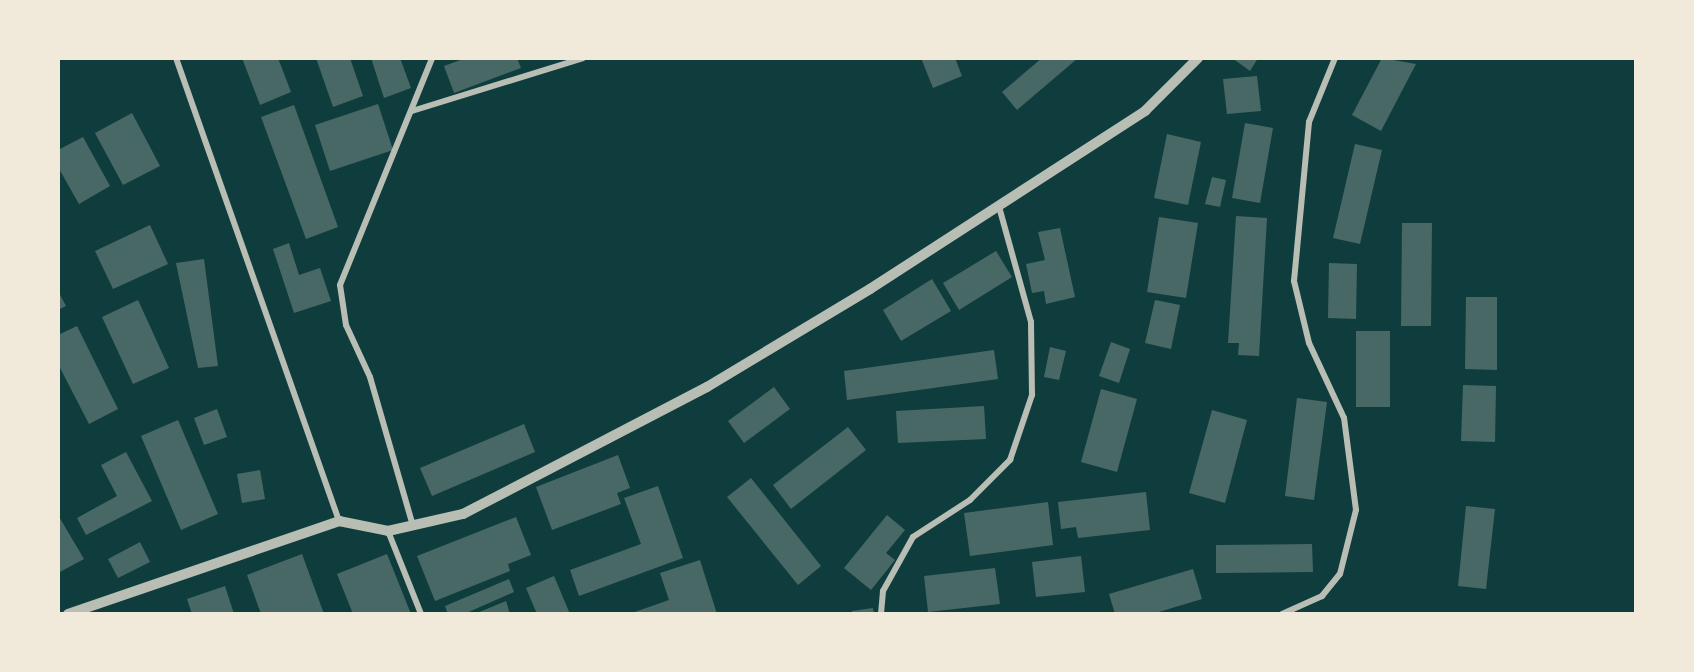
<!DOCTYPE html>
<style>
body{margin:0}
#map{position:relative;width:1694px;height:672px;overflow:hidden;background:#0f3d3e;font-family:"Times New Roman",serif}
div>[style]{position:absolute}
.building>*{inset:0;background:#486865}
.minor>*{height:6px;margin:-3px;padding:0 3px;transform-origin:3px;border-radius:3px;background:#b8beb3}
.tertiary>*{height:10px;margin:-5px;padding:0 5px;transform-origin:5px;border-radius:5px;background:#b8beb3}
span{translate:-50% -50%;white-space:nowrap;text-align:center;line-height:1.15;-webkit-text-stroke:6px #f1e9da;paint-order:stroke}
.frame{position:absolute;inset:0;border:60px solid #f1e9da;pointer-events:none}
</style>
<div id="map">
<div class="building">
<div style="clip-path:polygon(242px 58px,278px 58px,291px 92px,260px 105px)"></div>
<div style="clip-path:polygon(316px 58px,350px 58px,363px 96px,333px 107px)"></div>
<div style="clip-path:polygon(371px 58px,400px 58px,411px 88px,384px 98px)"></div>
<div style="clip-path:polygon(466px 58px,517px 58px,521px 68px,454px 93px,444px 66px)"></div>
<div style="clip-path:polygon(921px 58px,955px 58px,962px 76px,933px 88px)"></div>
<div style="clip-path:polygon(1042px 58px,1078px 58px,1017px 110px,1002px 92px)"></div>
<div style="clip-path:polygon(1232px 58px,1258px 58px,1250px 71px)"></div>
<div style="clip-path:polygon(1382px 58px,1416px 64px,1381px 131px,1352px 115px)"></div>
<div style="clip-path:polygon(1257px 76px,1261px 111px,1227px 114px,1223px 79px)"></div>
<div style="clip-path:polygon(378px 104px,393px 150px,330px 171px,315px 125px)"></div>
<div style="clip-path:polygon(294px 105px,338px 227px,306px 239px,261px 117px)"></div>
<div style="clip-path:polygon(132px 113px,160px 166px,123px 185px,95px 133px)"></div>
<div style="clip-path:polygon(1245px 123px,1273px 128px,1260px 203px,1232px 198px)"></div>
<div style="clip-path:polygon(1167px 134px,1201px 142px,1188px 205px,1154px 198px)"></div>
<div style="clip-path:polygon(83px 137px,110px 186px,79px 204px,58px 167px,58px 150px)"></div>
<div style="clip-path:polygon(1355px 144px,1382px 150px,1360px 244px,1333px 238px)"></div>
<div style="clip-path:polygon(1212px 177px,1226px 180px,1220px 207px,1205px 204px)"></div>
<div style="clip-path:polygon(1236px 216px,1267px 218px,1259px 356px,1238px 355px,1239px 343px,1228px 343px)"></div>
<div style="clip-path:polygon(1159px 217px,1198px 223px,1186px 298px,1147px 292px)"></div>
<div style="clip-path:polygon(1402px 223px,1432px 223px,1431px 326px,1401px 326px)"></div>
<div style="clip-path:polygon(150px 225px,168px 264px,113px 289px,95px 251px)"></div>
<div style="clip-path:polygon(1060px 228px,1075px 297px,1046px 304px,1044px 291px,1032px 293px,1026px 264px,1045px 260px,1038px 232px)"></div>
<div style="clip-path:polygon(289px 243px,299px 275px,320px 268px,331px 301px,294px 313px,273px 249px)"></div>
<div style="clip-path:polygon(996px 251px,1012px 277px,959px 310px,943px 283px)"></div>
<div style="clip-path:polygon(204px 259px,218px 366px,198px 368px,176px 263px)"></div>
<div style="clip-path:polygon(1329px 263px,1357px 264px,1356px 319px,1328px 318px)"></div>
<div style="clip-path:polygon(932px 279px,951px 311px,901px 341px,883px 310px)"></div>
<div style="clip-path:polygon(58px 291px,66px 306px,58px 310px)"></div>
<div style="clip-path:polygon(1466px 297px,1497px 297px,1497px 370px,1465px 369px)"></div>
<div style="clip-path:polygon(138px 300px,169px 368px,133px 384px,102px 317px)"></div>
<div style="clip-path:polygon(1155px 300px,1180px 305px,1171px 349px,1145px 343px)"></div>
<div style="clip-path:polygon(77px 326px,118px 409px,89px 424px,58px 364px,58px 335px)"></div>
<div style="clip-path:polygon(1356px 331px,1390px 331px,1390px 407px,1356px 407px)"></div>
<div style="clip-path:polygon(1111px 342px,1130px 349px,1119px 383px,1099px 376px)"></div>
<div style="clip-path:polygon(1050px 347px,1066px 351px,1059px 380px,1044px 377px)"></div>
<div style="clip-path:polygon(994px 350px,998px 379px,847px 400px,844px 371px)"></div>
<div style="clip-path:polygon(1463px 385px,1496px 386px,1495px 442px,1461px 441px)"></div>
<div style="clip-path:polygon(774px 387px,790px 409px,744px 443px,728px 421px)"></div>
<div style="clip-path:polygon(1101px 389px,1137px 399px,1117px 472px,1081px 462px)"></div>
<div style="clip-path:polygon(1297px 398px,1327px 402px,1314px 500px,1285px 496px)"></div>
<div style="clip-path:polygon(984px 406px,986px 439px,898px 443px,896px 411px)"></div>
<div style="clip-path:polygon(217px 409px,227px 437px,204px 445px,194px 418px)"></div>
<div style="clip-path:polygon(1212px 410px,1247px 420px,1225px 503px,1189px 493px)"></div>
<div style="clip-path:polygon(178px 420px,218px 514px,181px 530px,141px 436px)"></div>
<div style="clip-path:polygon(524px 424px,535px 452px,432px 496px,420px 468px)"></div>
<div style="clip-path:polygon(848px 427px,866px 450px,791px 509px,773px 485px)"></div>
<div style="clip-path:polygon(126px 452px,152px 501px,86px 535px,77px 518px,117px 496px,101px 465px)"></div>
<div style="clip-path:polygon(618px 455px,630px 488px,617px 493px,621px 504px,552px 530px,536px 487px)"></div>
<div style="clip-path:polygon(260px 470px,265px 499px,242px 503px,237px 474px)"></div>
<div style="clip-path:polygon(751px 478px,821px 566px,798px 585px,727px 497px)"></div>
<div style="clip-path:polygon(658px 486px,683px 558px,579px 596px,570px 570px,641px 544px,624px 498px)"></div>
<div style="clip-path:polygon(1146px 492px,1150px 530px,1078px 538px,1076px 527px,1061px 529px,1058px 502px)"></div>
<div style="clip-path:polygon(1048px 502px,1053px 545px,970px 556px,964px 513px)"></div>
<div style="clip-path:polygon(1466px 506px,1495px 509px,1486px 589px,1458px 586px)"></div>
<div style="clip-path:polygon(58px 515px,84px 559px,58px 573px)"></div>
<div style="clip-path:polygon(887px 515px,905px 530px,886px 553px,895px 560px,871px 590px,844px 568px)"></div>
<div style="clip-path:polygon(516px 517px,531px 555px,508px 564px,510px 571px,435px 601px,417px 556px)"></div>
<div style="clip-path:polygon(140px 542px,150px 562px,118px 578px,108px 559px)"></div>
<div style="clip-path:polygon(1312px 544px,1313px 572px,1216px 573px,1216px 545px)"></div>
<div style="clip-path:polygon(302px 554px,324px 614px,261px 614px,247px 575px)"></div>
<div style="clip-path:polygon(387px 554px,411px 614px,353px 614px,337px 574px)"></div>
<div style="clip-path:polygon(1081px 556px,1085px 592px,1036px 597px,1032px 562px)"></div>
<div style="clip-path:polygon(700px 560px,717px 614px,629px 614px,669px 600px,660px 573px)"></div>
<div style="clip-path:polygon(995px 568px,1000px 604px,928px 612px,924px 576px)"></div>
<div style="clip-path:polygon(1193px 569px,1202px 599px,1152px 614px,1115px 614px,1109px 594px)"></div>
<div style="clip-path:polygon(554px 576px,570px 614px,537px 614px,526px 588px)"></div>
<div style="clip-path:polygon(509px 579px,514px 592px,464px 614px,448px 614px,445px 606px)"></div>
<div style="clip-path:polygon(225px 586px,234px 614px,192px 614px,187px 599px)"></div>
<div style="clip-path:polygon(506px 601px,510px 614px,477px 614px,477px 613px)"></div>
<div style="clip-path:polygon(873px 608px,874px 614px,852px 614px,852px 611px)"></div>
</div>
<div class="minor">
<div style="left:176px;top:58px;width:491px;rotate:70.6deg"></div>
<div style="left:412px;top:111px;width:179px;rotate:-17.2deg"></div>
<div style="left:413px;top:526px;width:155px;rotate:-106.1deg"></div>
<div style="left:370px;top:377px;width:57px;rotate:-114.8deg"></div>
<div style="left:346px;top:325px;width:40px;rotate:-98.5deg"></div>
<div style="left:340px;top:285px;width:245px;rotate:-67.9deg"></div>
<div style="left:388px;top:531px;width:89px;rotate:68.3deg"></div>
<div style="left:881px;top:614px;width:23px;rotate:-85deg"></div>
<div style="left:883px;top:591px;width:62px;rotate:-60.9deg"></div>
<div style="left:913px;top:537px;width:68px;rotate:-33deg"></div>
<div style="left:970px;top:500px;width:57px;rotate:-45deg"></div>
<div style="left:1010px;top:460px;width:69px;rotate:-71.3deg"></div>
<div style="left:1032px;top:395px;width:73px;rotate:-90.8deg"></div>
<div style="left:1031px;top:322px;width:119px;rotate:-105.5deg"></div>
<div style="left:1282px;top:614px;width:44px;rotate:-24.2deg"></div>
<div style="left:1322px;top:596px;width:28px;rotate:-51deg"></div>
<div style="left:1340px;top:574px;width:66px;rotate:-76deg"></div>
<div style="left:1356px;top:510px;width:93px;rotate:-97.4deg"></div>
<div style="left:1344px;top:418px;width:83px;rotate:-115deg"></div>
<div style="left:1309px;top:343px;width:64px;rotate:-103.6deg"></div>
<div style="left:1294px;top:281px;width:160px;rotate:-84.6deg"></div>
<div style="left:1309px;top:122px;width:69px;rotate:-67.9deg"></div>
</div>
<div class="tertiary">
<div style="left:68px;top:614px;width:287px;rotate:-18.9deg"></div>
<div style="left:339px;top:521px;width:50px;rotate:11.5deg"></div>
<div style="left:388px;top:531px;width:77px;rotate:-12.8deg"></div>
<div style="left:463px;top:514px;width:275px;rotate:-27.5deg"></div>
<div style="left:707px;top:387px;width:190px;rotate:-31deg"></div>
<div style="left:870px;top:289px;width:328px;rotate:-32.9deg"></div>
<div style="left:1145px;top:111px;width:75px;rotate:-45deg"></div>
</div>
<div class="frame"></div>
</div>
